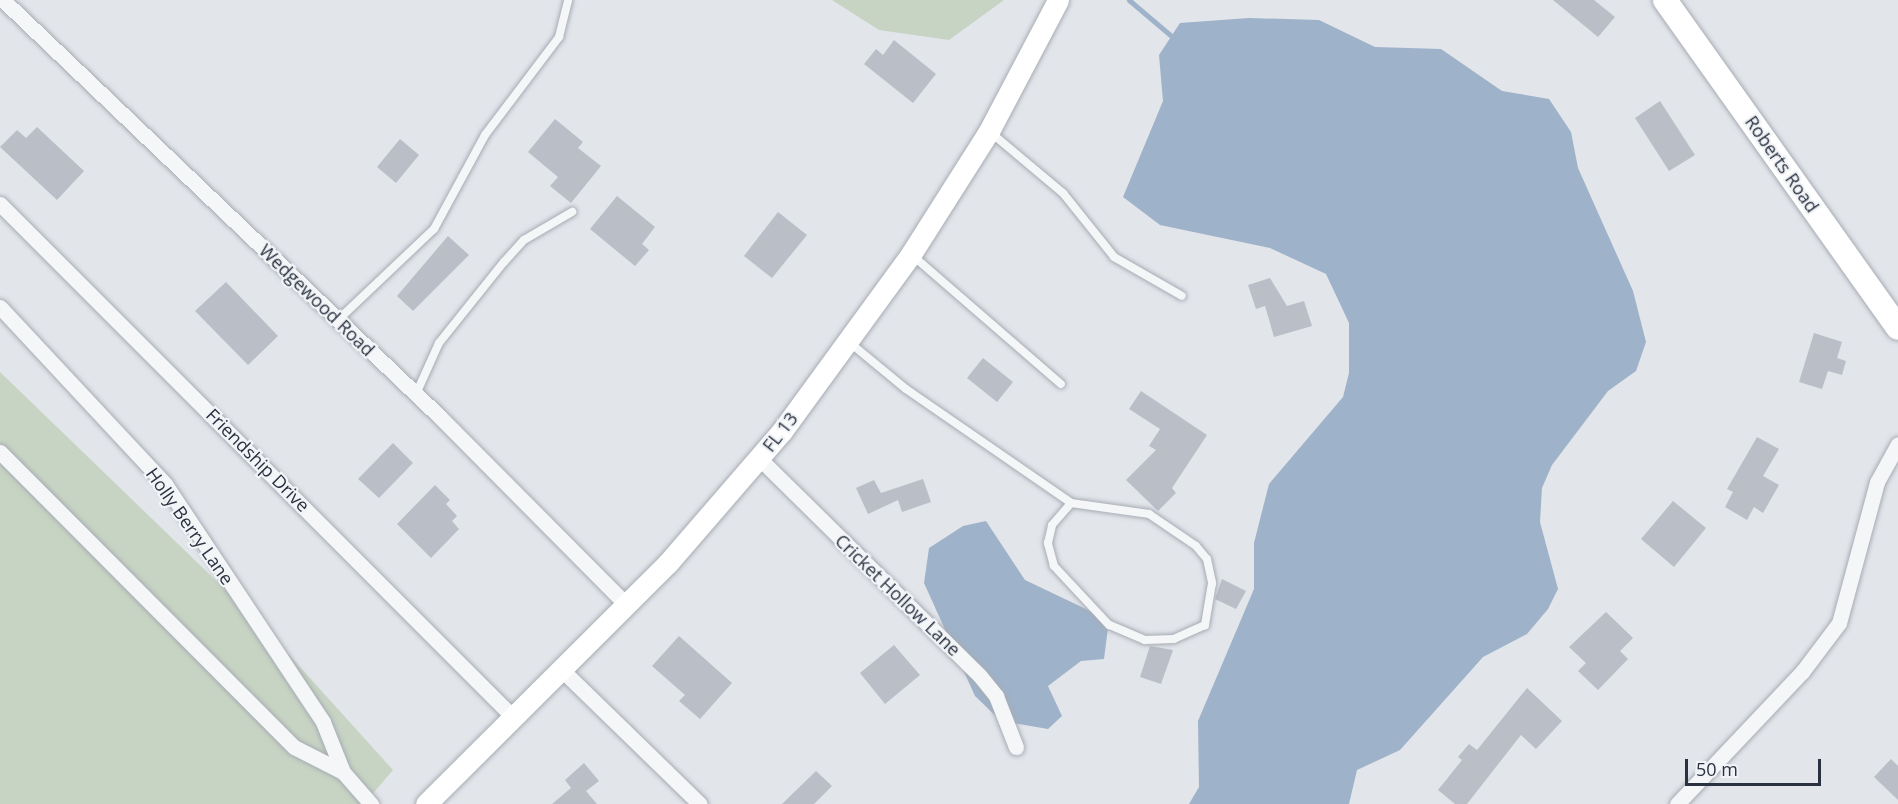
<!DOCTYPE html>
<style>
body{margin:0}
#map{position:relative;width:1898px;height:804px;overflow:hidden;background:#e2e5ea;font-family:"Open Sans",sans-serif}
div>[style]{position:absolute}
.green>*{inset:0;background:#c7d4c3}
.water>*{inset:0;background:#9eb2c9}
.stream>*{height:5px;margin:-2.5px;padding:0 2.5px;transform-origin:2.5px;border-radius:2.5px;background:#9eb2c9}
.building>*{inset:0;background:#b9bec7}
.roads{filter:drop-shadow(0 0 2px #a7acb4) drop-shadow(0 0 2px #a7acb4)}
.lane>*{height:8px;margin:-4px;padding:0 4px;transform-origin:4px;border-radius:4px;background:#f5f6f8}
.street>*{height:15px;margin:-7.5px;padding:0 7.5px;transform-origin:7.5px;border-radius:7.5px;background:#f5f6f8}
.secondary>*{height:21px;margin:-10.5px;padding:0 10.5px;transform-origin:10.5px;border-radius:10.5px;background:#fff}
.primary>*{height:24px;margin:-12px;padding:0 12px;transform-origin:12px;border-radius:12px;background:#fff}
span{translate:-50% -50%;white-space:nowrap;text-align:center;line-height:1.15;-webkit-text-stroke:4.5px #f2f4f7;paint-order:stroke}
.street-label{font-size:18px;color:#2a3241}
.scale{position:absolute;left:1685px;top:759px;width:136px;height:27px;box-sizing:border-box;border:3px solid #2a3241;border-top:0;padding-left:8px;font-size:18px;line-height:21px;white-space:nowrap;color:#2a3241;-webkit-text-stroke:4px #f2f4f7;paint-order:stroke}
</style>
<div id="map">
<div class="green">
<div style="clip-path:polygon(832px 0,1004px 0,949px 40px,879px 30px)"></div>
<div style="clip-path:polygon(0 372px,262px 625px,393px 770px,364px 804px,0 804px)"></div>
</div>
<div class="water">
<div style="clip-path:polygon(1249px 18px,1319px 20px,1375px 47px,1441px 49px,1502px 91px,1549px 99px,1571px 132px,1578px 168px,1633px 291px,1646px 342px,1636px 371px,1608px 391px,1552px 465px,1542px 488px,1540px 522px,1558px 589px,1548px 609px,1527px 634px,1483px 657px,1400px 750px,1357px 770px,1349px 804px,1189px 804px,1199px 787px,1198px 721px,1254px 589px,1254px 543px,1269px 484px,1343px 397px,1349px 373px,1349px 323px,1326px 274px,1270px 248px,1160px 225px,1123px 197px,1163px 101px,1159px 55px,1180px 23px)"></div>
<div style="clip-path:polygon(986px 521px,1025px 580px,1109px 620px,1104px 659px,1081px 661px,1048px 686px,1062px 716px,1048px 729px,1001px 721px,975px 696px,924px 583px,929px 548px,963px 526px)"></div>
</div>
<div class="stream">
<div style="left:1129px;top:0;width:60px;rotate:40.3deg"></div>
</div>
<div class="building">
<div style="clip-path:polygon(1553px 0,1594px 0,1615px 17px,1598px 37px)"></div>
<div style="clip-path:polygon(894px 40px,936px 74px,913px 103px,864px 64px,876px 49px,883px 55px)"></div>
<div style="clip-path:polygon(1660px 101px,1695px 155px,1669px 171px,1635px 118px)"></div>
<div style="clip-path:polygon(555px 119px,583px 142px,578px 148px,601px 166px,571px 203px,550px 186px,558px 177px,528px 152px)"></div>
<div style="clip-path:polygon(37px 127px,84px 171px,57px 200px,0 147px,17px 130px,26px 138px)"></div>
<div style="clip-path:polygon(400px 139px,419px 155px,396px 183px,377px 167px)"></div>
<div style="clip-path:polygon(617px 196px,655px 227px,642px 244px,649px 250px,635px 266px,590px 229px)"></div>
<div style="clip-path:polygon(778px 212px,807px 235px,772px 278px,744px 256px)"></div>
<div style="clip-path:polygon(448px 236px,469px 255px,413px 311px,397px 296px)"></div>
<div style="clip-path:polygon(1270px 278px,1287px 306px,1304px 301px,1312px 326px,1274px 337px,1265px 306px,1256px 309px,1248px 285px)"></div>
<div style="clip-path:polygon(226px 282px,278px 336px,248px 365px,195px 311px)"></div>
<div style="clip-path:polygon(1814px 333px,1842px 342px,1837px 358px,1846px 361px,1842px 375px,1828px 371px,1822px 389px,1799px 382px)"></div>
<div style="clip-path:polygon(983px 358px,1013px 382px,997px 402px,967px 378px)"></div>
<div style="clip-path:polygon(1141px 391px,1207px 435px,1172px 488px,1176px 493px,1158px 511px,1126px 480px,1156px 450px,1149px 446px,1160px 429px,1129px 409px)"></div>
<div style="clip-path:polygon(1757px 437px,1779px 449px,1763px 476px,1779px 485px,1763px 513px,1754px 507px,1747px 520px,1725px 507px,1733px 492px,1727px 489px)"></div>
<div style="clip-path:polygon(393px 443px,413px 463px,379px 498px,358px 479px)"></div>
<div style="clip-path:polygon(923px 479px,931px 502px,902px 512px,898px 500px,868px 514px,856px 488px,874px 480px,881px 493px)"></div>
<div style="clip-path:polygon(435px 485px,450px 500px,446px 504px,457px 516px,452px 521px,459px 529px,431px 558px,397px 524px)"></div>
<div style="clip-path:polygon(1673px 501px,1706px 528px,1674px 567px,1641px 539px)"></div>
<div style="clip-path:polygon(1222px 579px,1246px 591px,1236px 609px,1215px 599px)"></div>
<div style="clip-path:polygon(1606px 612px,1633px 638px,1620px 651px,1628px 659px,1598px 690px,1578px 671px,1586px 663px,1569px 647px)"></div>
<div style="clip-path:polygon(679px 636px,732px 683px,700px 719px,679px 701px,685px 695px,652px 666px)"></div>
<div style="clip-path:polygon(894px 645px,920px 675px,885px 704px,860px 673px)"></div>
<div style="clip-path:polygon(1150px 646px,1173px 650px,1161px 684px,1140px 677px)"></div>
<div style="clip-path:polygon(1527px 688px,1562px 721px,1536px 749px,1521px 735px,1467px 804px,1455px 804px,1438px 790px,1462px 760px,1458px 757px,1469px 744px,1477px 750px)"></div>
<div style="clip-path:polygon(1891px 759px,1898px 766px,1898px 800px,1874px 777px)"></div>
<div style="clip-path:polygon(584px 763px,599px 781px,586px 791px,597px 804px,552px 804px,571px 788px,565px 780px)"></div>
<div style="clip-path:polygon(816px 771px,832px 786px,814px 804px,782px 804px)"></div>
</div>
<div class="roads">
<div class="lane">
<div style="left:989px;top:131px;width:97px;rotate:40deg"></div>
<div style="left:1063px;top:193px;width:82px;rotate:51.4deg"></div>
<div style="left:1114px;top:257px;width:78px;rotate:29.8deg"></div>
<div style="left:912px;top:255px;width:197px;rotate:40.9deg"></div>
<div style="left:339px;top:319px;width:131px;rotate:-43.5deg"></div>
<div style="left:434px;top:229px;width:107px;rotate:-61.5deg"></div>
<div style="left:485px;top:135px;width:123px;rotate:-52.9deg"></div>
<div style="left:559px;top:37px;width:38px;rotate:-76deg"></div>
<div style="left:849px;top:342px;width:74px;rotate:39.5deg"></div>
<div style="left:906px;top:389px;width:201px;rotate:34.6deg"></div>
<div style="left:416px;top:394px;width:56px;rotate:-65.7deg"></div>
<div style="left:439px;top:343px;width:104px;rotate:-51.3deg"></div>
<div style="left:504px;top:262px;width:30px;rotate:-48deg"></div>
<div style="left:524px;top:240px;width:56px;rotate:-30.3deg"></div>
<div style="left:1071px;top:503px;width:79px;rotate:8deg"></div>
<div style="left:1149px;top:514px;width:57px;rotate:34.2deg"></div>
<div style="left:1196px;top:546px;width:17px;rotate:50deg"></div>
<div style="left:1207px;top:559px;width:25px;rotate:78deg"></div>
<div style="left:1212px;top:583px;width:43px;rotate:99.5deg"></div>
<div style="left:1205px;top:625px;width:34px;rotate:156deg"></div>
<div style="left:1174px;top:639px;width:29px;rotate:178deg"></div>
<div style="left:1145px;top:640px;width:39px;rotate:-157deg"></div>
<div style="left:1109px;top:625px;width:81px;rotate:-133deg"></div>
<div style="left:1054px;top:566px;width:24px;rotate:-105deg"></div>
<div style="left:1048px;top:543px;width:18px;rotate:-77deg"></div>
<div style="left:1052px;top:525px;width:29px;rotate:-49deg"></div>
</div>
<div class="street">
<div style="left:3px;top:0;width:604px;rotate:43.66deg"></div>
<div style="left:440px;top:417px;width:265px;rotate:45.2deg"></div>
<div style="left:0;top:204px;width:727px;rotate:45deg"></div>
<div style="left:0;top:307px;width:242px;rotate:47deg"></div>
<div style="left:165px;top:484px;width:286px;rotate:56.4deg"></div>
<div style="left:323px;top:722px;width:54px;rotate:68.2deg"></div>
<div style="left:343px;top:772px;width:43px;rotate:48.8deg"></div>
<div style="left:0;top:452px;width:416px;rotate:45.1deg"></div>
<div style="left:294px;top:747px;width:55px;rotate:27deg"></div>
<div style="left:759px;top:458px;width:310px;rotate:44.6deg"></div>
<div style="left:980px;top:676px;width:26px;rotate:51deg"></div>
<div style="left:996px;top:696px;width:55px;rotate:68.6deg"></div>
<div style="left:562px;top:670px;width:192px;rotate:44.2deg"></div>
<div style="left:1677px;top:804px;width:182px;rotate:-46.6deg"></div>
<div style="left:1802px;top:672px;width:61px;rotate:-52.9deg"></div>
<div style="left:1839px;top:623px;width:146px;rotate:-74.9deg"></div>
<div style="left:1877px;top:482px;width:43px;rotate:-61.1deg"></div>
</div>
<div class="secondary">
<div style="left:426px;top:804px;width:342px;rotate:-44.9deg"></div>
<div style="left:668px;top:563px;width:174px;rotate:-49.2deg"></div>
<div style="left:782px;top:431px;width:219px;rotate:-53.9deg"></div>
<div style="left:911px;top:254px;width:146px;rotate:-57.6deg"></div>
<div style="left:989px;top:131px;width:148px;rotate:-62.2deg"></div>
</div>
<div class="primary">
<div style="left:1665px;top:0;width:402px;rotate:54.6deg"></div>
</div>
</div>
<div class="street-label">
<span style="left:1782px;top:164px;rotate:55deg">Roberts Road</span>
<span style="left:317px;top:300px;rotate:44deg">Wedgewood Road</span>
<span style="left:780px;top:432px;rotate:-52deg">FL 13</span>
<span style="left:258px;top:460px;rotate:45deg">Friendship Drive</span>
<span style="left:190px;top:526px;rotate:55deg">Holly Berry Lane</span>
<span style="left:898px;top:595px;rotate:44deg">Cricket Hollow Lane</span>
</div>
<div class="scale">50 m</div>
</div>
